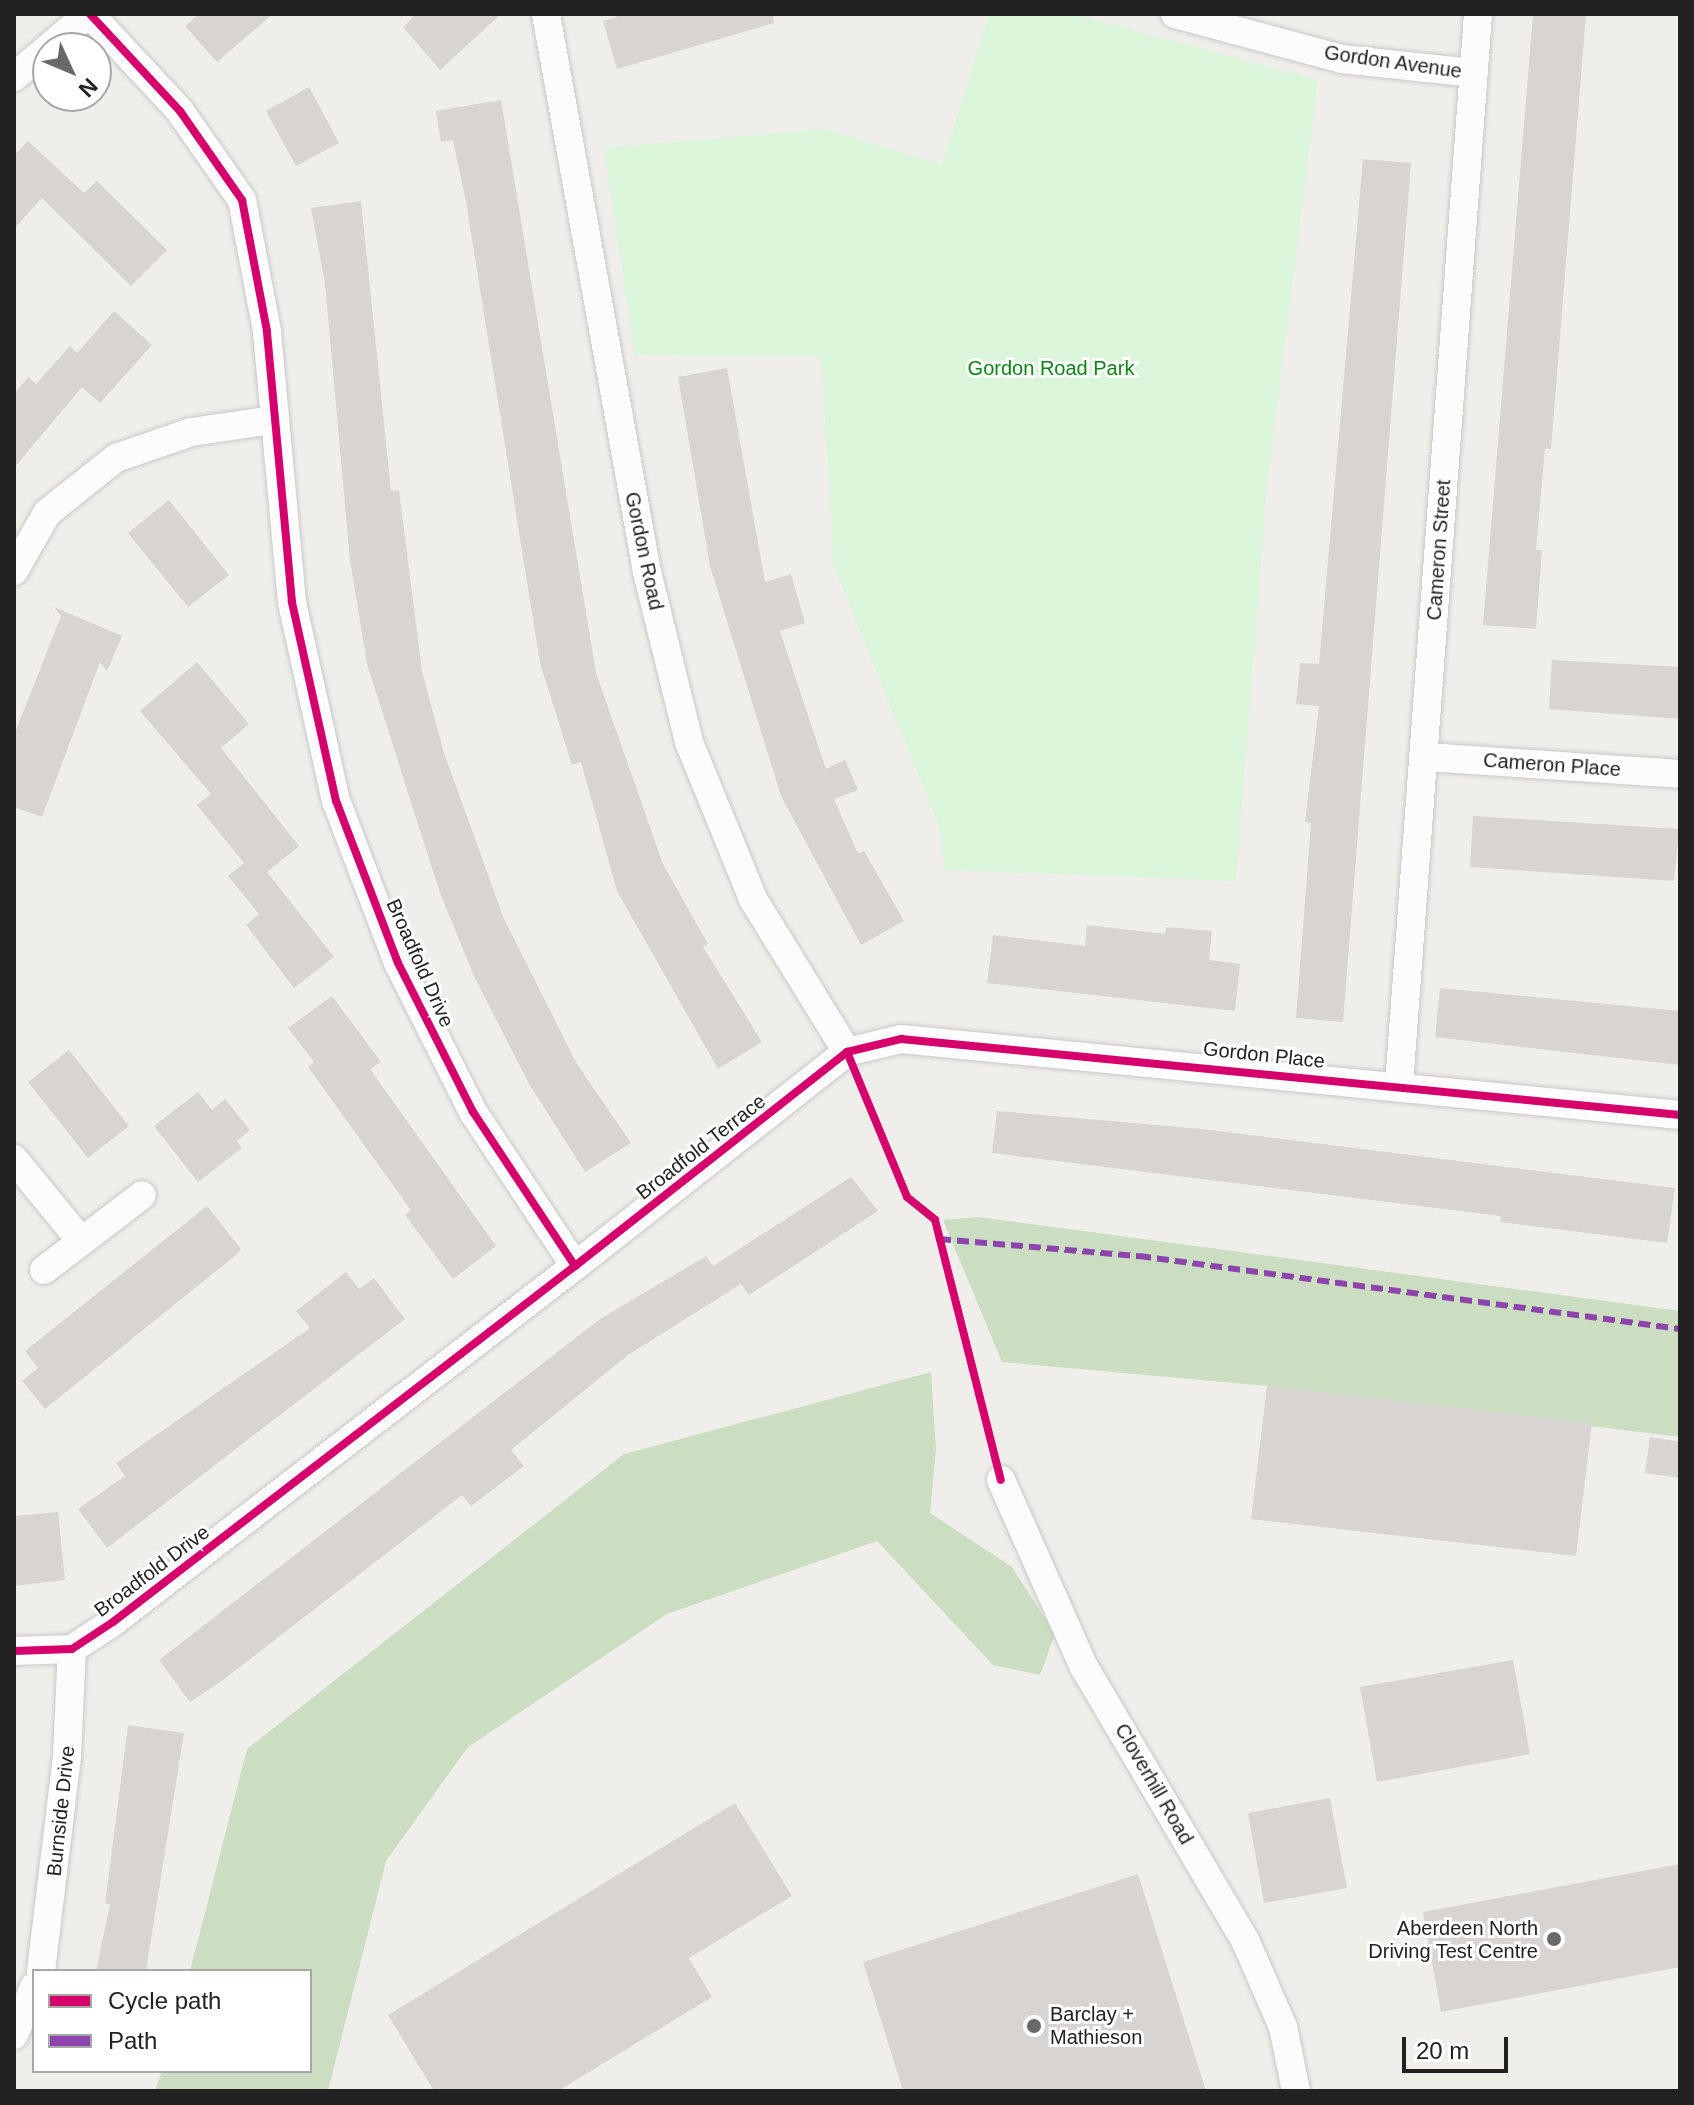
<!DOCTYPE html>
<style>
body{margin:0}
#map{position:relative;width:1694px;height:2105px;overflow:hidden;background:#f0eeeb;font-family:Helvetica,sans-serif}
div>[style]{position:absolute}
.forest>*{inset:0;background:#cbdec1}
.park>*{inset:0;background:#daf5da}
.building>*{inset:0;background:#d7d4d2}
.roads{filter:drop-shadow(0 0 2px #c9c8c7) drop-shadow(0 0 2px #c9c8c7)}
.minor>*{height:28px;margin:-14px;padding:0 14px;transform-origin:14px;border-radius:14px;background:#fdfcfc}
.quiet>*{height:6px;margin-top:-3px;transform-origin:0;background:repeating-linear-gradient(90deg,#8e44ad 0 12px,transparent 0 18px)}
.cycleway>*{height:8px;margin:-4px;padding:0 4px;transform-origin:4px;border-radius:4px;background:#d6006c}
.dots>*{width:22px;height:22px;translate:-50% -50%;box-sizing:border-box;border:4px solid #fff;border-radius:50%}
span{translate:-50% -50%;white-space:nowrap;text-align:center;line-height:1.15;-webkit-text-stroke:6px #fff;paint-order:stroke}
.street-label{font-size:20px;color:#222}
.park-label{font-size:20px;color:#0c8416}
.poi-label{font-size:20px;color:#222}
.right{translate:-100% -50%;text-align:right}
.left{translate:0 -50%;text-align:left}
.frame{position:absolute;inset:0;border:16px solid #222;pointer-events:none}
.legend{position:absolute;left:32px;top:1969px;width:280px;height:104px;box-sizing:border-box;background:#fff;border:2px solid #a7a7a7;margin:0;padding:10px 14px;list-style:none;font-size:24px;color:#222}
.legend li{display:flex;align-items:center;gap:16px;height:40px}
.legend b{width:40px;border:2px solid #a7a7a7}
.north{position:absolute;left:32px;top:32px;width:80px;height:80px;box-sizing:border-box;background:#fff;border:2px solid #a7a7a7;border-radius:50%;rotate:134deg;font-size:22px;font-weight:700;line-height:32px;text-align:center;color:#222}
.north::after{content:'';display:block;margin:auto;width:28px;height:36px;background:#6a6968;clip-path:polygon(50% 0,100% 100%,50% 72%,0 100%)}
.scale{position:absolute;left:1402px;top:2037px;width:106px;height:36px;box-sizing:border-box;border:4px solid #222;border-top:0;padding-left:10px;font-size:24px;line-height:28px;white-space:nowrap;color:#222;-webkit-text-stroke:6px #fff;paint-order:stroke}
</style>
<div id="map">
<div class="forest">
<div style="clip-path:polygon(978px 1217px,1680px 1311px,1680px 1437px,1267px 1386px,1002px 1362px,943px 1220px)"></div>
<div style="clip-path:polygon(931px 1372px,936px 1450px,930px 1513px,1012px 1567px,1055px 1634px,1040px 1675px,993px 1665px,877px 1541px,667px 1614px,468px 1747px,386px 1861px,328px 2091px,155px 2091px,162px 2071px,310px 2071px,310px 1971px,190px 1971px,247px 1749px,624px 1454px)"></div>
</div>
<div class="park">
<div style="clip-path:polygon(989px 14px,1073px 14px,1318px 80px,1267px 486px,1236px 881px,945px 870px,939px 826px,834px 567px,821px 357px,635px 355px,604px 148px,824px 129px,942px 165px)"></div>
</div>
<div class="building">
<div style="clip-path:polygon(199px 14px,273px 14px,217px 62px,185px 26px)"></div>
<div style="clip-path:polygon(416px 14px,501px 14px,440px 70px,403px 27px)"></div>
<div style="clip-path:polygon(626px 14px,773px 14px,774px 23px,617px 69px,603px 21px)"></div>
<div style="clip-path:polygon(1533px 14px,1586px 14px,1551px 449px,1545px 449px,1536px 550px,1542px 550px,1536px 629px,1483px 625px)"></div>
<div style="clip-path:polygon(309px 87px,339px 143px,296px 166px,266px 111px)"></div>
<div style="clip-path:polygon(501px 100px,596px 673px,663px 864px,708px 944px,703px 947px,762px 1042px,718px 1069px,617px 891px,581px 762px,572px 765px,540px 663px,466px 202px,453px 140px,441px 142px,436px 111px)"></div>
<div style="clip-path:polygon(28px 141px,84px 193px,97px 181px,167px 250px,131px 286px,42px 198px,14px 229px,14px 156px)"></div>
<div style="clip-path:polygon(1363px 159px,1411px 163px,1343px 1022px,1296px 1018px,1311px 823px,1305px 822px,1319px 706px,1296px 704px,1300px 663px,1319px 664px)"></div>
<div style="clip-path:polygon(361px 201px,391px 491px,399px 490px,422px 671px,444px 753px,504px 919px,577px 1064px,631px 1143px,585px 1172px,528px 1082px,474px 976px,440px 893px,367px 664px,350px 560px,325px 284px,311px 208px)"></div>
<div style="clip-path:polygon(114px 311px,152px 345px,100px 403px,82px 387px,14px 468px,14px 394px,28px 377px,36px 384px,70px 346px,77px 353px)"></div>
<div style="clip-path:polygon(727px 368px,765px 582px,791px 574px,805px 623px,780px 631px,826px 769px,845px 760px,858px 790px,834px 799px,858px 854px,864px 851px,904px 921px,861px 945px,781px 796px,710px 566px,678px 377px)"></div>
<div style="clip-path:polygon(169px 500px,229px 575px,188px 607px,128px 533px)"></div>
<div style="clip-path:polygon(54px 607px,122px 636px,107px 671px,100px 662px,42px 817px,14px 807px,14px 735px,61px 616px)"></div>
<div style="clip-path:polygon(1552px 660px,1680px 667px,1680px 719px,1549px 709px)"></div>
<div style="clip-path:polygon(197px 662px,249px 724px,221px 748px,299px 846px,267px 872px,334px 957px,294px 988px,246px 925px,259px 914px,228px 876px,244px 863px,197px 805px,211px 794px,140px 711px)"></div>
<div style="clip-path:polygon(1473px 816px,1679px 829px,1674px 881px,1470px 867px)"></div>
<div style="clip-path:polygon(1087px 925px,1165px 934px,1166px 927px,1212px 931px,1209px 960px,1240px 964px,1235px 1011px,987px 983px,993px 935px,1085px 946px)"></div>
<div style="clip-path:polygon(1440px 988px,1680px 1011px,1680px 1065px,1435px 1037px)"></div>
<div style="clip-path:polygon(332px 996px,381px 1062px,370px 1069px,496px 1246px,453px 1279px,405px 1215px,411px 1210px,308px 1067px,314px 1062px,288px 1028px)"></div>
<div style="clip-path:polygon(69px 1050px,129px 1126px,88px 1158px,28px 1082px)"></div>
<div style="clip-path:polygon(198px 1092px,212px 1110px,225px 1099px,250px 1130px,237px 1141px,242px 1148px,198px 1182px,154px 1126px)"></div>
<div style="clip-path:polygon(997px 1111px,1202px 1129px,1675px 1188px,1667px 1243px,1500px 1222px,1501px 1216px,992px 1153px)"></div>
<div style="clip-path:polygon(851px 1177px,878px 1211px,749px 1295px,741px 1284px,628px 1355px,511px 1450px,524px 1466px,471px 1506px,462px 1495px,223px 1680px,190px 1702px,159px 1660px,600px 1319px,706px 1256px,713px 1266px)"></div>
<div style="clip-path:polygon(207px 1206px,241px 1249px,236px 1255px,45px 1409px,22px 1381px,38px 1368px,25px 1351px)"></div>
<div style="clip-path:polygon(346px 1272px,359px 1289px,374px 1278px,405px 1319px,107px 1548px,78px 1509px,125px 1476px,116px 1463px,310px 1328px,296px 1311px)"></div>
<div style="clip-path:polygon(1267px 1386px,1592px 1423px,1576px 1556px,1251px 1519px)"></div>
<div style="clip-path:polygon(1650px 1437px,1680px 1442px,1680px 1478px,1645px 1473px)"></div>
<div style="clip-path:polygon(58px 1512px,65px 1580px,14px 1586px,14px 1516px)"></div>
<div style="clip-path:polygon(1513px 1660px,1530px 1754px,1377px 1782px,1360px 1687px)"></div>
<div style="clip-path:polygon(128px 1725px,184px 1733px,146px 1971px,96px 1971px,110px 1904px,105px 1904px)"></div>
<div style="clip-path:polygon(1330px 1798px,1347px 1888px,1264px 1903px,1248px 1813px)"></div>
<div style="clip-path:polygon(735px 1803px,792px 1896px,689px 1958px,712px 1997px,558px 2091px,434px 2091px,388px 2015px)"></div>
<div style="clip-path:polygon(1680px 1864px,1680px 1967px,1441px 2012px,1423px 1912px)"></div>
<div style="clip-path:polygon(1138px 1874px,1206px 2091px,903px 2091px,863px 1962px)"></div>
</div>
<div class="roads">
<div class="minor">
<div style="left:546px;top:14px;width:567px;rotate:79.74deg"></div>
<div style="left:647px;top:572px;width:175px;rotate:76.1deg"></div>
<div style="left:689px;top:742px;width:170px;rotate:67.8deg"></div>
<div style="left:753px;top:899px;width:180px;rotate:58.4deg"></div>
<div style="left:1175px;top:14px;width:173px;rotate:15.1deg"></div>
<div style="left:1342px;top:59px;width:131px;rotate:6.1deg"></div>
<div style="left:48px;top:48px;width:52px;rotate:-40.4deg"></div>
<div style="left:14px;top:77px;width:45px;rotate:-40.5deg"></div>
<div style="left:14px;top:571px;width:67px;rotate:-60.4deg"></div>
<div style="left:47px;top:513px;width:88px;rotate:-38.6deg"></div>
<div style="left:116px;top:458px;width:79px;rotate:-19.1deg"></div>
<div style="left:191px;top:432px;width:83px;rotate:-8.3deg"></div>
<div style="left:1425px;top:757px;width:256px;rotate:3.8deg"></div>
<div style="left:1399px;top:1085px;width:1074px;rotate:-85.78deg"></div>
<div style="left:14px;top:1159px;width:106px;rotate:50.7deg"></div>
<div style="left:575px;top:1266px;width:346px;rotate:-38.2deg"></div>
<div style="left:847px;top:1052px;width:56px;rotate:-13.5deg"></div>
<div style="left:901px;top:1039px;width:783px;rotate:5.57deg"></div>
<div style="left:44px;top:1270px;width:123px;rotate:-37.4deg"></div>
<div style="left:1001px;top:1480px;width:205px;rotate:66.1deg"></div>
<div style="left:1084px;top:1667px;width:317px;rotate:59.5deg"></div>
<div style="left:1245px;top:1940px;width:95px;rotate:66.4deg"></div>
<div style="left:1283px;top:2027px;width:65px;rotate:78.5deg"></div>
<div style="left:14px;top:1651px;width:58px;rotate:-2deg"></div>
<div style="left:72px;top:1649px;width:49px;rotate:-33.4deg"></div>
<div style="left:113px;top:1622px;width:583px;rotate:-37.62deg"></div>
<div style="left:575px;top:1266px;width:185px;rotate:-123.5deg"></div>
<div style="left:473px;top:1112px;width:167px;rotate:-116.7deg"></div>
<div style="left:398px;top:963px;width:173px;rotate:-110.9deg"></div>
<div style="left:336px;top:801px;width:204px;rotate:-102.5deg"></div>
<div style="left:292px;top:602px;width:272px;rotate:-95.3deg"></div>
<div style="left:267px;top:331px;width:133px;rotate:-100.8deg"></div>
<div style="left:242px;top:200px;width:108px;rotate:-124.9deg"></div>
<div style="left:180px;top:111px;width:132px;rotate:-132.9deg"></div>
<div style="left:41px;top:1971px;width:218px;rotate:-83.1deg"></div>
<div style="left:67px;top:1755px;width:106px;rotate:-87.3deg"></div>
<div style="left:14px;top:2035px;width:52px;rotate:-67.4deg"></div>
</div>
</div>
<div class="quiet">
<div style="left:939px;top:1239px;width:201px;rotate:4.9deg"></div>
<div style="left:1139px;top:1256px;width:546px;rotate:7.68deg"></div>
</div>
<div class="cycleway">
<div style="left:847px;top:1052px;width:157px;rotate:67.5deg"></div>
<div style="left:907px;top:1197px;width:36px;rotate:39deg"></div>
<div style="left:935px;top:1220px;width:268px;rotate:75.8deg"></div>
<div style="left:575px;top:1266px;width:346px;rotate:-38.2deg"></div>
<div style="left:847px;top:1052px;width:56px;rotate:-13.5deg"></div>
<div style="left:901px;top:1039px;width:783px;rotate:5.57deg"></div>
<div style="left:14px;top:1651px;width:58px;rotate:-2deg"></div>
<div style="left:72px;top:1649px;width:49px;rotate:-33.4deg"></div>
<div style="left:113px;top:1622px;width:583px;rotate:-37.62deg"></div>
<div style="left:575px;top:1266px;width:185px;rotate:-123.5deg"></div>
<div style="left:473px;top:1112px;width:167px;rotate:-116.7deg"></div>
<div style="left:398px;top:963px;width:173px;rotate:-110.9deg"></div>
<div style="left:336px;top:801px;width:204px;rotate:-102.5deg"></div>
<div style="left:292px;top:602px;width:272px;rotate:-95.3deg"></div>
<div style="left:267px;top:331px;width:133px;rotate:-100.8deg"></div>
<div style="left:242px;top:200px;width:108px;rotate:-124.9deg"></div>
<div style="left:180px;top:111px;width:132px;rotate:-132.9deg"></div>
</div>
<div class="dots">
<div style="left:1554px;top:1939px;background:#6a6968"></div>
<div style="left:1034px;top:2026px;background:#6a6968"></div>
</div>
<div class="street-label">
<span style="left:1393px;top:62px;rotate:8deg">Gordon Avenue</span>
<span style="left:1439px;top:550px;rotate:-86deg">Cameron Street</span>
<span style="left:644px;top:551px;rotate:78deg">Gordon Road</span>
<span style="left:1552px;top:765px;rotate:4deg">Cameron Place</span>
<span style="left:420px;top:963px;rotate:66deg">Broadfold Drive</span>
<span style="left:1264px;top:1055px;rotate:6deg">Gordon Place</span>
<span style="left:701px;top:1147px;rotate:-38deg">Broadfold Terrace</span>
<span style="left:152px;top:1571px;rotate:-37deg">Broadfold Drive</span>
<span style="left:1154px;top:1784px;rotate:60deg">Cloverhill Road</span>
<span style="left:61px;top:1811px;rotate:-84deg">Burnside Drive</span>
</div>
<div class="park-label">
<span style="left:1051px;top:368px">Gordon Road Park</span>
</div>
<div class="poi-label">
<span class="right" style="left:1538px;top:1940px">Aberdeen North<br>Driving Test Centre</span>
<span class="left" style="left:1050px;top:2026px">Barclay +<br>Mathieson</span>
</div>
<div class="frame"></div>
<ul class="legend">
<li><b style="height:10px;background:#d6006c"></b>Cycle path</li>
<li><b style="height:10px;background:#8e44ad"></b>Path</li>
</ul>
<div class="north">N</div>
<div class="scale">20 m</div>
</div>
